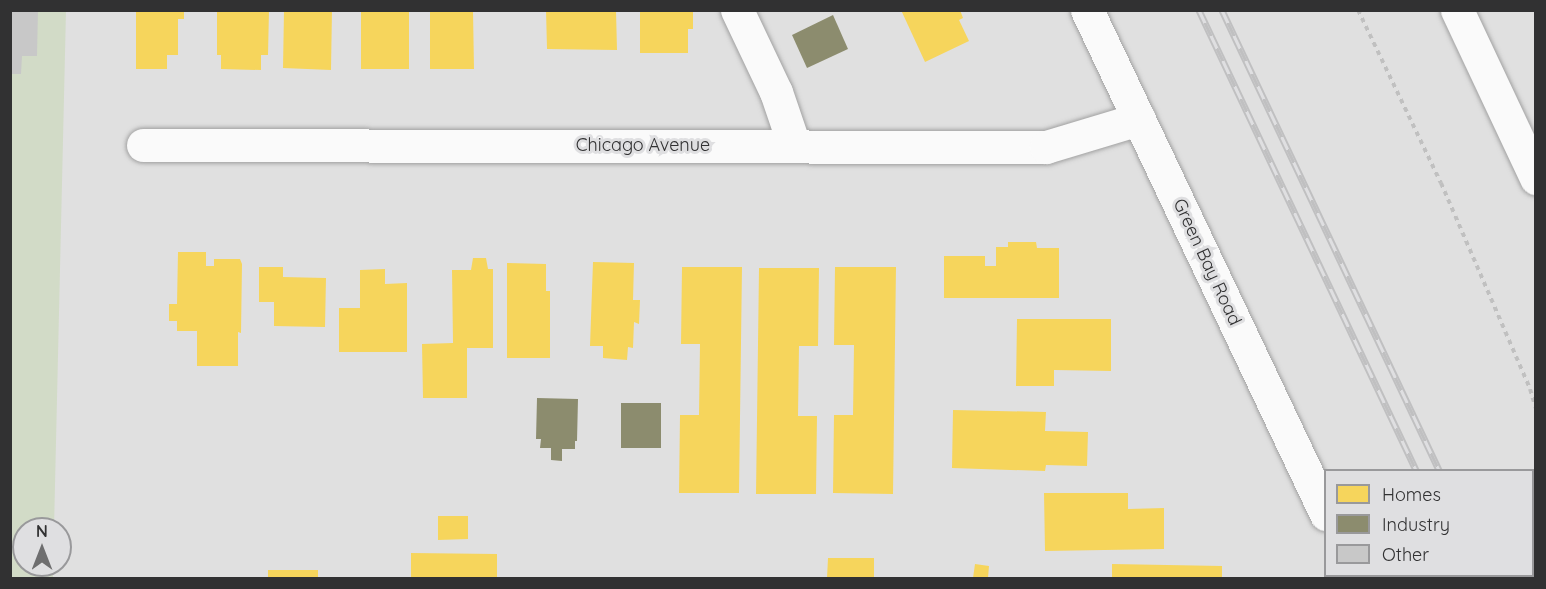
<!DOCTYPE html>
<style>
body{margin:0}
#map{position:relative;width:1546px;height:589px;overflow:hidden;background:#e0e0e0;font-family:Quicksand,sans-serif}
div>[style]{position:absolute}
.green>*{inset:0;background:#d2dbc7}
.homes>*{inset:0;background:#f6d55c}
.industry>*{inset:0;background:#8c8c6e}
.building>*{inset:0;background:#c8c8c8}
.path>*{height:4px;margin-top:-2px;transform-origin:0;background:repeating-linear-gradient(90deg,#c0c0c0 0 4.5px,transparent 0 9px)}
.roads{filter:drop-shadow(0 0 2px #a1a1a1) drop-shadow(0 0 2px #a1a1a1)}
.minor>*{height:33px;margin:-16.5px;padding:0 16.5px;transform-origin:16.5px;border-radius:16.5px;background:#fafafa}
.major>*{height:33px;margin:-16.5px;padding:0 16.5px;transform-origin:16.5px;border-radius:16.5px;background:#fafafa}
.rail>*{height:7px;margin-top:-3.5px;transform-origin:0;background:repeating-linear-gradient(90deg,#dfdfe1 0 14px,#c0c0c1 0 28px);box-sizing:border-box;border-block:2px solid #c0c0c1}
span{translate:-50% -50%;white-space:nowrap;text-align:center;line-height:1.15;-webkit-text-stroke:6px #dfdfe1;paint-order:stroke}
.street-label{font-size:18px;color:#313132}
.frame{position:absolute;inset:0;border:12px solid #313132;pointer-events:none}
.legend{position:absolute;left:1324px;top:469px;width:210px;height:108px;box-sizing:border-box;background:#dfdfe1;border:2px solid #99999b;margin:0;padding:8px 10px;list-style:none;font-size:18px;color:#313132}
.legend li{display:flex;align-items:center;gap:12px;height:30px}
.legend b{width:30px;border:2px solid #99999b}
.north{position:absolute;left:12px;top:517px;width:60px;height:60px;box-sizing:border-box;background:#dfdfe1;border:2px solid #99999b;border-radius:50%;rotate:0deg;font-size:16px;font-weight:700;line-height:24px;text-align:center;color:#313132}
.north::after{content:'';display:block;margin:auto;width:21px;height:27px;background:#6e6e6f;clip-path:polygon(50% 0,100% 100%,50% 72%,0 100%)}
</style>
<div id="map">
<div class="green">
<div style="clip-path:polygon(10px 11px,66px 11px,54px 529px,24px 529px,24px 565px,53px 565px,53px 578px,11px 578px)"></div>
</div>
<div class="homes">
<div style="clip-path:polygon(136px 10px,184px 10px,184px 19px,178px 19px,178px 55px,167px 55px,167px 69px,136px 69px)"></div>
<div style="clip-path:polygon(217px 10px,269px 10px,268px 55px,261px 55px,261px 70px,221px 69px,221px 55px,217px 55px)"></div>
<div style="clip-path:polygon(284px 10px,332px 10px,331px 70px,283px 68px)"></div>
<div style="clip-path:polygon(361px 10px,409px 10px,409px 69px,361px 69px)"></div>
<div style="clip-path:polygon(430px 10px,473px 10px,474px 69px,430px 69px)"></div>
<div style="clip-path:polygon(546px 10px,616px 10px,617px 50px,547px 49px)"></div>
<div style="clip-path:polygon(640px 10px,693px 10px,693px 29px,688px 29px,688px 53px,640px 53px)"></div>
<div style="clip-path:polygon(901px 10px,960px 10px,963px 18px,959px 20px,969px 41px,925px 62px)"></div>
<div style="clip-path:polygon(1008px 242px,1036px 242px,1037px 248px,1059px 248px,1059px 298px,944px 298px,944px 256px,985px 256px,985px 266px,996px 266px,996px 247px,1008px 247px)"></div>
<div style="clip-path:polygon(178px 252px,206px 252px,206px 266px,214px 266px,214px 259px,240px 259px,242px 264px,241px 333px,238px 332px,238px 366px,197px 366px,197px 331px,177px 331px,177px 321px,169px 321px,169px 304px,177px 304px)"></div>
<div style="clip-path:polygon(473px 258px,486px 258px,488px 269px,493px 269px,493px 348px,467px 348px,467px 398px,423px 398px,422px 344px,453px 343px,452px 270px,471px 270px)"></div>
<div style="clip-path:polygon(593px 262px,634px 263px,633px 300px,640px 300px,639px 324px,634px 322px,633px 348px,628px 347px,627px 360px,603px 358px,603px 346px,590px 346px)"></div>
<div style="clip-path:polygon(507px 263px,546px 264px,546px 291px,550px 291px,550px 358px,507px 358px)"></div>
<div style="clip-path:polygon(259px 267px,283px 267px,283px 277px,326px 278px,325px 327px,274px 326px,274px 302px,259px 302px)"></div>
<div style="clip-path:polygon(682px 267px,742px 267px,739px 493px,679px 493px,680px 415px,699px 415px,700px 344px,681px 344px)"></div>
<div style="clip-path:polygon(835px 267px,896px 267px,893px 494px,833px 493px,834px 415px,853px 415px,854px 345px,834px 345px)"></div>
<div style="clip-path:polygon(759px 268px,819px 268px,818px 346px,799px 346px,798px 416px,817px 416px,816px 494px,756px 494px)"></div>
<div style="clip-path:polygon(385px 269px,385px 284px,407px 283px,407px 352px,339px 352px,339px 308px,360px 308px,360px 270px)"></div>
<div style="clip-path:polygon(1017px 319px,1111px 319px,1111px 371px,1054px 370px,1054px 386px,1016px 386px)"></div>
<div style="clip-path:polygon(953px 410px,1046px 412px,1045px 431px,1088px 432px,1087px 466px,1046px 465px,1045px 471px,952px 468px)"></div>
<div style="clip-path:polygon(1044px 493px,1128px 493px,1128px 509px,1164px 508px,1164px 549px,1045px 551px)"></div>
<div style="clip-path:polygon(438px 516px,468px 516px,468px 539px,438px 540px)"></div>
<div style="clip-path:polygon(411px 553px,497px 554px,497px 578px,411px 578px)"></div>
<div style="clip-path:polygon(828px 558px,874px 558px,874px 578px,827px 578px)"></div>
<div style="clip-path:polygon(975px 564px,989px 566px,988px 578px,973px 578px)"></div>
<div style="clip-path:polygon(1112px 564px,1222px 566px,1222px 578px,1112px 578px)"></div>
<div style="clip-path:polygon(268px 570px,318px 570px,318px 578px,268px 578px)"></div>
</div>
<div class="industry">
<div style="clip-path:polygon(833px 15px,848px 49px,807px 68px,792px 35px)"></div>
<div style="clip-path:polygon(537px 398px,578px 399px,577px 441px,575px 441px,575px 449px,562px 449px,562px 461px,551px 460px,551px 448px,540px 448px,541px 439px,536px 439px)"></div>
<div style="clip-path:polygon(621px 403px,661px 403px,661px 448px,621px 448px)"></div>
</div>
<div class="building">
<div style="clip-path:polygon(10px 10px,38px 10px,37px 56px,22px 56px,21px 74px,10px 74px)"></div>
</div>
<div class="path">
<div style="left:1358px;top:10px;width:192px;rotate:64.4deg"></div>
<div style="left:1441px;top:183px;width:224px;rotate:66.6deg"></div>
<div style="left:1530px;top:389px;width:21px;rotate:73deg"></div>
</div>
<div class="roads">
<div class="minor">
<div style="left:737px;top:10px;width:91px;rotate:64.6deg"></div>
<div style="left:776px;top:92px;width:56px;rotate:71.2deg"></div>
<div style="left:1457px;top:10px;width:186px;rotate:64.8deg"></div>
<div style="left:143px;top:145px;width:903px;rotate:0.13deg"></div>
<div style="left:1046px;top:147px;width:97px;rotate:-16.8deg"></div>
</div>
<div class="major">
<div style="left:1087px;top:10px;width:558px;rotate:64.63deg"></div>
<div style="left:1355px;top:576px;width:2px;rotate:63deg"></div>
</div>
</div>
<div class="rail">
<div style="left:1199px;top:10px;width:509px;rotate:64.74deg"></div>
<div style="left:1222px;top:10px;width:509px;rotate:64.74deg"></div>
<div style="left:1466px;top:576px;width:2px;rotate:63deg"></div>
<div style="left:1489px;top:576px;width:2px;rotate:63deg"></div>
</div>
<div class="street-label">
<span style="left:643px;top:145px">Chicago Avenue</span>
<span style="left:1207px;top:262px;rotate:65deg">Green Bay Road</span>
</div>
<div class="frame"></div>
<ul class="legend">
<li><b style="height:16px;background:#f6d55c"></b>Homes</li>
<li><b style="height:16px;background:#8c8c6e"></b>Industry</li>
<li><b style="height:16px;background:#c8c8c8"></b>Other</li>
</ul>
<div class="north">N</div>
</div>
